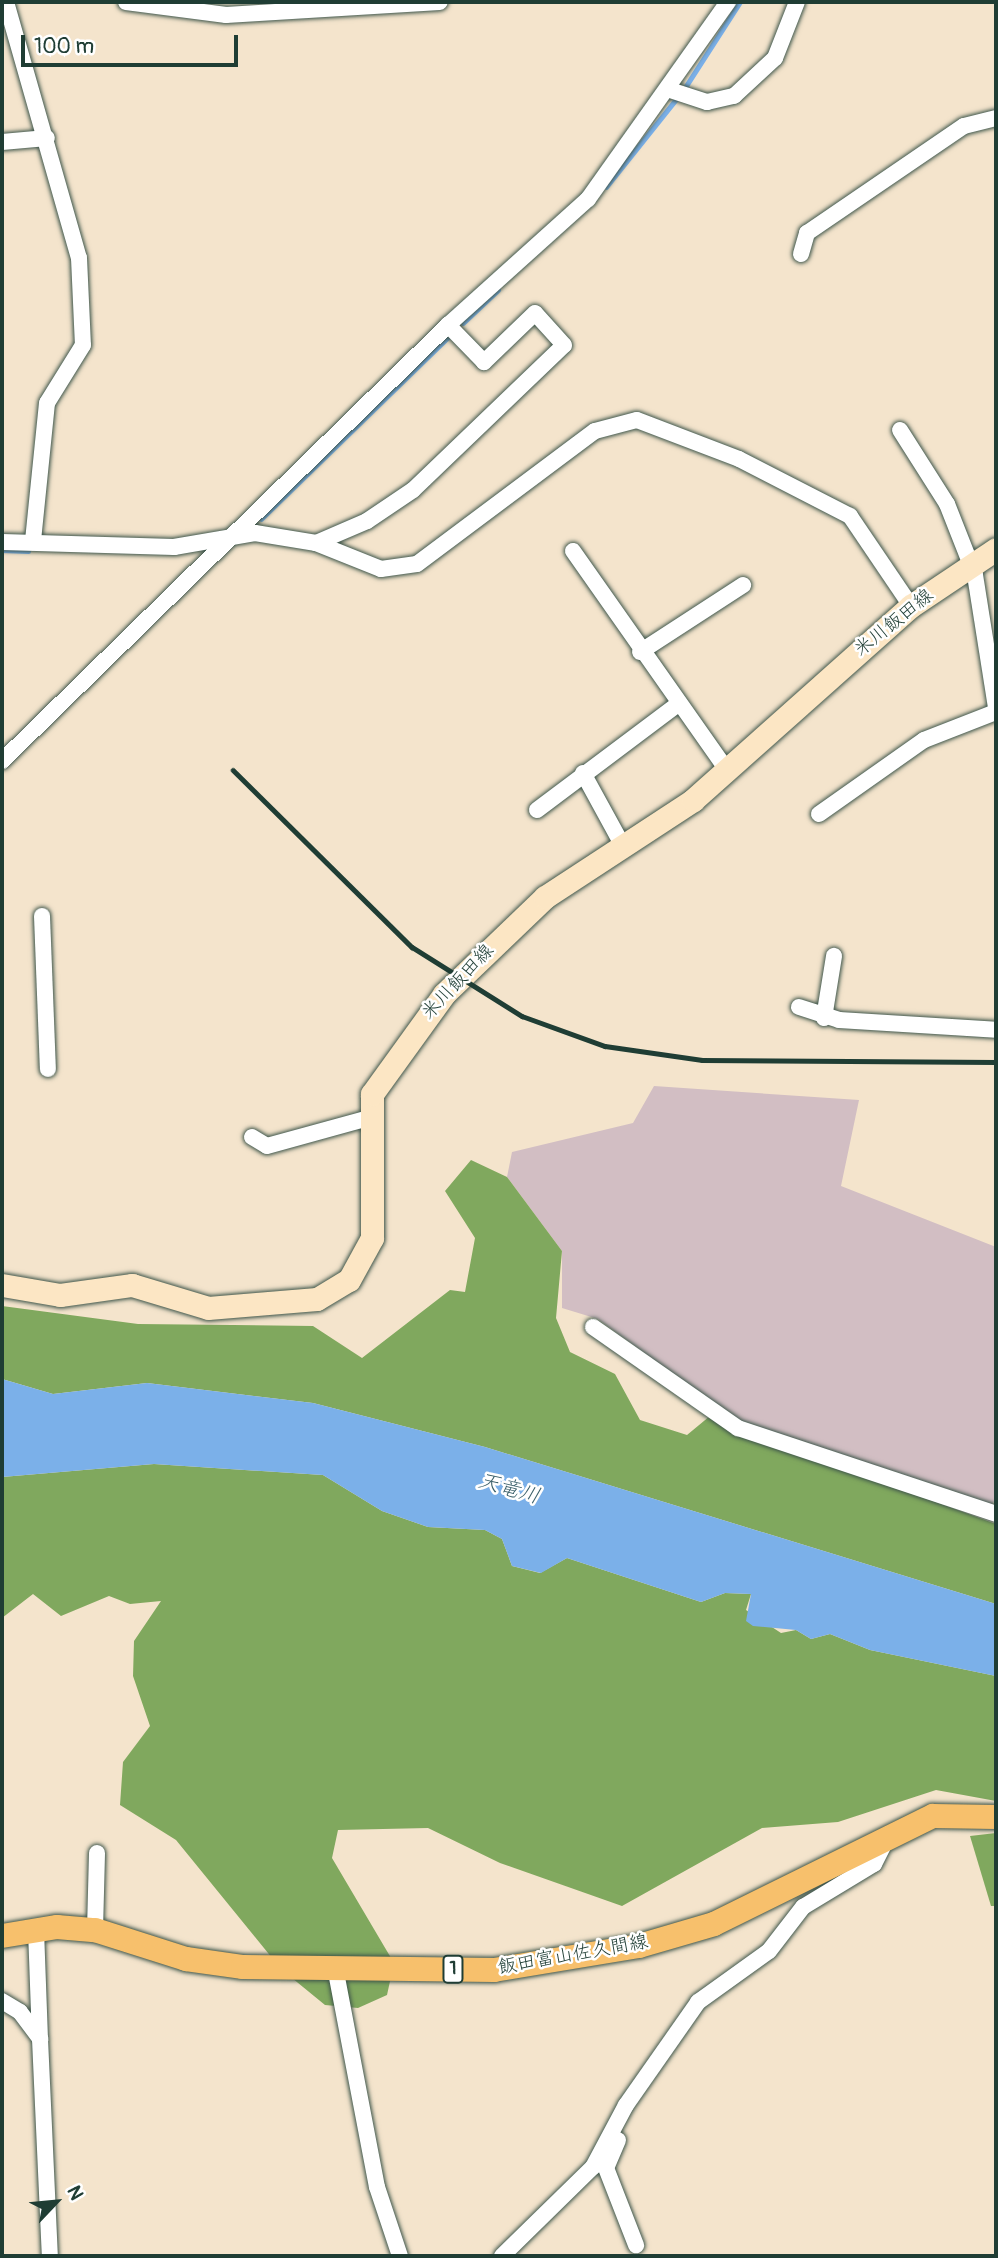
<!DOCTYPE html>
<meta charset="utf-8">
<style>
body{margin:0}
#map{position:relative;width:998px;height:2258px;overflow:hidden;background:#f4e4cc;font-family:Pangolin,"Klee One",sans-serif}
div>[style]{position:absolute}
.industrial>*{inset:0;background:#d2bec3}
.forest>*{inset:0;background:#80a85e}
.water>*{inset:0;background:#7bb0e9}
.stream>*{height:4.5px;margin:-2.25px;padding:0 2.25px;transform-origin:2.25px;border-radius:2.25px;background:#7bb0e9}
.roads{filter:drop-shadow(0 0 2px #3f564b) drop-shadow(0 0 2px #3f564b)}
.street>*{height:16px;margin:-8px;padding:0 8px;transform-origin:8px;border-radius:8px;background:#fff}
.secondary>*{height:23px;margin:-11.5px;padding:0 11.5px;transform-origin:11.5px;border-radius:11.5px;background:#fce6c4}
.primary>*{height:24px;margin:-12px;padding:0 12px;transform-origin:12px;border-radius:12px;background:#f7c06c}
.rail>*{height:4.5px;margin:-2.25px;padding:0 2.25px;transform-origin:2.25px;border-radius:2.25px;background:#1f3d34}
span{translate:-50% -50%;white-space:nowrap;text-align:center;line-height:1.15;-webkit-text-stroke:5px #fff;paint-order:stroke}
.shield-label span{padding:2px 5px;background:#fff;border:2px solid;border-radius:5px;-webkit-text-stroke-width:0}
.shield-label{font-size:18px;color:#1f3d34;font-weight:700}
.street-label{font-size:19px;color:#1f3d34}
.water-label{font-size:21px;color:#3b606a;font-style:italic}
.frame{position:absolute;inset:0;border:4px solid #1f3d34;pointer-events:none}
.north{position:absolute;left:21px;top:2167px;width:70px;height:70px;-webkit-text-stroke:5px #fff;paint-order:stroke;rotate:64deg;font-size:19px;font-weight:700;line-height:28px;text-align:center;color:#1f3d34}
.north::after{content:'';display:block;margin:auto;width:24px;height:32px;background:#1f3d34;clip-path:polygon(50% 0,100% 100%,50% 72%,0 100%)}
.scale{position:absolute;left:21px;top:35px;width:217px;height:32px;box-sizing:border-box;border:4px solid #1f3d34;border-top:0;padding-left:9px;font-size:21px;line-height:24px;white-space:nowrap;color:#1f3d34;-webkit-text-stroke:5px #fff;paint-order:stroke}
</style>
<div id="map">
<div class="industrial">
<div style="clip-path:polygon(654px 1086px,859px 1100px,841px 1186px,996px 1247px,996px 1499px,988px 1509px,743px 1425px,598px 1319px,562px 1308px,562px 1251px,507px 1177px,512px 1152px,633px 1123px)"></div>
</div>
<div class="forest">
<div style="clip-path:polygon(471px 1160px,507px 1177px,562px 1251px,556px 1318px,570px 1352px,615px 1374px,640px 1420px,687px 1435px,716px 1411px,739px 1430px,996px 1524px,996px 1604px,485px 1447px,313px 1403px,147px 1383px,53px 1394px,2px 1379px,2px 1306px,138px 1324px,313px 1326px,362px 1358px,450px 1290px,465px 1292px,475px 1238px,445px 1191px)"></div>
<div style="clip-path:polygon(154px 1464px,323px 1475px,382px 1511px,428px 1527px,485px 1530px,502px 1539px,512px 1566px,540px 1573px,567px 1558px,701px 1602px,725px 1593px,751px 1594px,746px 1610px,781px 1633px,796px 1630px,811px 1639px,830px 1634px,870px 1650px,996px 1676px,996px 1801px,936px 1790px,838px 1822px,762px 1828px,622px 1906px,500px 1863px,428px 1828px,338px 1830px,332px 1858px,394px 1963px,387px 1995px,358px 2008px,325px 2005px,281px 1969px,176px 1840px,120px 1805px,123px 1762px,150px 1726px,133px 1676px,134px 1641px,161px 1601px,130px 1604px,109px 1596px,61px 1616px,33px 1594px,2px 1618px,2px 1477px)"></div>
<div style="clip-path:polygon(996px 1833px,996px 1906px,991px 1906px,970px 1836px)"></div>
</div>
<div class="water">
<div style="clip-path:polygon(2px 1379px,53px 1394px,147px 1383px,313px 1403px,485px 1447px,996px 1604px,996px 1676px,870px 1650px,830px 1634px,811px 1639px,796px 1630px,753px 1626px,746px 1621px,751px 1594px,725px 1593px,701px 1602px,567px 1558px,541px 1573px,512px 1566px,502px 1539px,485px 1530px,428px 1527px,382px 1511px,323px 1475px,154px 1464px,2px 1477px)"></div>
</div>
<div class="stream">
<div style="left:686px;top:86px;width:100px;rotate:-57.3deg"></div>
<div style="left:606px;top:187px;width:114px;rotate:-51.4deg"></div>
<div style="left:463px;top:323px;width:48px;rotate:-43.3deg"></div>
<div style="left:261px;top:519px;width:262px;rotate:-44.2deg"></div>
<div style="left:2px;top:550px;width:26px;rotate:2deg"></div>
</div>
<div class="roads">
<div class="street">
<div style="left:6px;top:2px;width:266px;rotate:74.1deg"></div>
<div style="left:79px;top:258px;width:87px;rotate:87.4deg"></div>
<div style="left:83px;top:345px;width:68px;rotate:121.8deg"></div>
<div style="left:47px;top:403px;width:140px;rotate:95.8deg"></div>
<div style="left:126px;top:2px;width:101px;rotate:7.4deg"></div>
<div style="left:226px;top:15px;width:214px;rotate:-3.5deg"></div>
<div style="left:670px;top:90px;width:39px;rotate:18deg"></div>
<div style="left:707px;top:102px;width:28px;rotate:-13deg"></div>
<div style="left:734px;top:96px;width:56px;rotate:-42.8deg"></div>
<div style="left:775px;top:58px;width:60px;rotate:-68.6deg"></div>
<div style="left:2px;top:142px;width:45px;rotate:-5.1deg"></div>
<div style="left:801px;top:254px;width:22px;rotate:-74deg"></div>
<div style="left:807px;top:233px;width:190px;rotate:-34.3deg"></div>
<div style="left:964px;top:126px;width:33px;rotate:-14deg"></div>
<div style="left:900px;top:430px;width:88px;rotate:57.6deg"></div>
<div style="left:947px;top:504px;width:76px;rotate:68.5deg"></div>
<div style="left:975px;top:575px;width:134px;rotate:81deg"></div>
<div style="left:2px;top:542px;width:172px;rotate:1.7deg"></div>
<div style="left:174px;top:547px;width:82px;rotate:-9.8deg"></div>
<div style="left:255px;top:533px;width:62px;rotate:9.3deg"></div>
<div style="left:316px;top:543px;width:70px;rotate:21.8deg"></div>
<div style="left:381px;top:569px;width:36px;rotate:-8deg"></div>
<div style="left:417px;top:564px;width:222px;rotate:-36.8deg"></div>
<div style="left:595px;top:431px;width:43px;rotate:-14.7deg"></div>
<div style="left:637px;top:420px;width:109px;rotate:20.9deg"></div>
<div style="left:739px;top:459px;width:125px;rotate:27.2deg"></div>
<div style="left:850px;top:516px;width:109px;rotate:55.9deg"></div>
<div style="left:316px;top:543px;width:56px;rotate:-23.3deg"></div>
<div style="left:367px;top:521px;width:55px;rotate:-34deg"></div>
<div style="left:413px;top:490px;width:209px;rotate:-43.8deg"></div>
<div style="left:564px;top:345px;width:43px;rotate:-132.2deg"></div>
<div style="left:535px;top:313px;width:71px;rotate:136.1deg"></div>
<div style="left:484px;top:362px;width:52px;rotate:-134.2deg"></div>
<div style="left:573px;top:551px;width:268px;rotate:54.9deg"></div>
<div style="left:640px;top:652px;width:123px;rotate:-33deg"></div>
<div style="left:2px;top:761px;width:624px;rotate:-44.35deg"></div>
<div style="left:448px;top:325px;width:188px;rotate:-42deg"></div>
<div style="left:588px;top:199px;width:242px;rotate:-54.6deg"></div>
<div style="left:583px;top:773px;width:83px;rotate:61.3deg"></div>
<div style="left:537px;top:810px;width:175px;rotate:-36.9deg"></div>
<div style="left:819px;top:814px;width:128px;rotate:-35.2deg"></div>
<div style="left:924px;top:740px;width:77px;rotate:-21.3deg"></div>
<div style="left:42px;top:916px;width:153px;rotate:87.8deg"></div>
<div style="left:799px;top:1007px;width:42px;rotate:18deg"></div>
<div style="left:839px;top:1020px;width:157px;rotate:3.6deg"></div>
<div style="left:824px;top:1018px;width:63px;rotate:-80.8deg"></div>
<div style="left:252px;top:1137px;width:17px;rotate:31deg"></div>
<div style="left:267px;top:1146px;width:106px;rotate:-15.4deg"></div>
<div style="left:593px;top:1327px;width:177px;rotate:34.9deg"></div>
<div style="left:738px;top:1428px;width:272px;rotate:18.4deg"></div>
<div style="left:36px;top:1930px;width:109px;rotate:87.9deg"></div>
<div style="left:95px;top:1930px;width:77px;rotate:-88.5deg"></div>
<div style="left:335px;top:1967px;width:224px;rotate:79.2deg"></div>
<div style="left:377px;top:2187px;width:73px;rotate:71.6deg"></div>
<div style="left:2px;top:2001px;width:21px;rotate:31deg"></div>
<div style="left:20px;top:2012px;width:34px;rotate:53deg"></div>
<div style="left:40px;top:2039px;width:217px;rotate:87.4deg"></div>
<div style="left:618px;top:2140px;width:30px;rotate:113deg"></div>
<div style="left:606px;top:2168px;width:83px;rotate:68.7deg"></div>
<div style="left:502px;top:2256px;width:127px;rotate:-44.4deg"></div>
<div style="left:593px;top:2167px;width:70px;rotate:-62deg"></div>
<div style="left:626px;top:2105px;width:126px;rotate:-55deg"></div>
<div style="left:698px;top:2002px;width:87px;rotate:-35.7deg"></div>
<div style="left:769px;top:1951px;width:56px;rotate:-52.3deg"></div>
<div style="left:803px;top:1907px;width:83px;rotate:-31.2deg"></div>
<div style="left:874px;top:1864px;width:27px;rotate:-63deg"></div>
</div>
<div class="secondary">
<div style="left:2px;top:1285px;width:59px;rotate:9.8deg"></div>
<div style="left:60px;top:1295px;width:73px;rotate:-7.9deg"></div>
<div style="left:132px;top:1285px;width:79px;rotate:16.8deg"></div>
<div style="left:208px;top:1308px;width:109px;rotate:-4.7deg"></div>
<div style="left:317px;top:1299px;width:37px;rotate:-31deg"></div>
<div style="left:349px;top:1280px;width:48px;rotate:-61.3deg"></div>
<div style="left:372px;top:1238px;width:144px;rotate:-90deg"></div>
<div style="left:372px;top:1094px;width:123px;rotate:-54.2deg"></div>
<div style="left:444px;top:994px;width:140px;rotate:-43.8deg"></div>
<div style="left:545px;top:897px;width:177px;rotate:-33.2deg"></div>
<div style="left:693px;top:800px;width:292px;rotate:-41.7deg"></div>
<div style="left:911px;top:606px;width:102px;rotate:-33.8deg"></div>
</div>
<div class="primary">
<div style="left:2px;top:1936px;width:56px;rotate:-9.3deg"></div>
<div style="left:57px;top:1927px;width:38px;rotate:5deg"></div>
<div style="left:95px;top:1930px;width:96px;rotate:17.7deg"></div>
<div style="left:186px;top:1959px;width:58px;rotate:8deg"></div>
<div style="left:243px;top:1967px;width:251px;rotate:0.7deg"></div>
<div style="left:494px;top:1970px;width:147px;rotate:-9.4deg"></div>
<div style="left:639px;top:1946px;width:78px;rotate:-16.3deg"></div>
<div style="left:714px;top:1924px;width:244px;rotate:-26.3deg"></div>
<div style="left:933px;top:1816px;width:63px;rotate:0.9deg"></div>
</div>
</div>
<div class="rail">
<div style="left:233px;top:770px;width:252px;rotate:44.7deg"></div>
<div style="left:412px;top:947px;width:130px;rotate:32.1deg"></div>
<div style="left:522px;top:1016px;width:88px;rotate:19.9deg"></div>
<div style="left:605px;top:1046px;width:98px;rotate:8.2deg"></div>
<div style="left:702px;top:1060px;width:294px;rotate:0.4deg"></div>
</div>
<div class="shield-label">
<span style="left:453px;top:1969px">1</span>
</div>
<div class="street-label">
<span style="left:894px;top:623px;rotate:-39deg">米川飯田線</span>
<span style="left:458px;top:982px;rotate:-47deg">米川飯田線</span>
<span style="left:573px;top:1955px;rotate:-10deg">飯田富山佐久間線</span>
</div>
<div class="water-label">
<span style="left:509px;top:1489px;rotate:16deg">天竜川</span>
</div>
<div class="frame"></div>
<div class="north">N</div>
<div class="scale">100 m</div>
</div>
